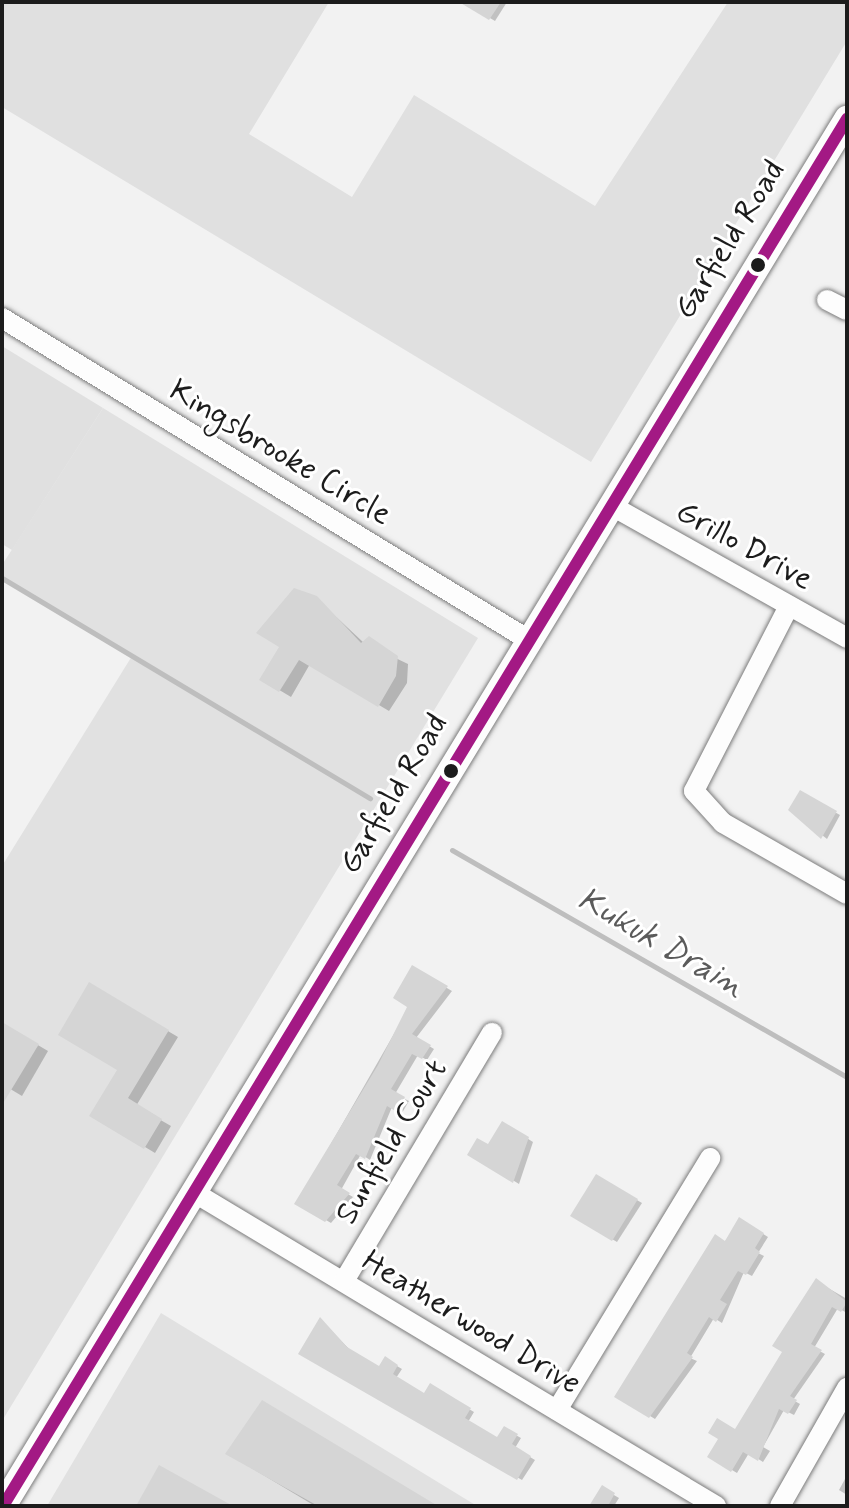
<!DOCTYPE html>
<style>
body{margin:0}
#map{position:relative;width:849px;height:1508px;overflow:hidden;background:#f2f2f2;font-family:Mynerve,sans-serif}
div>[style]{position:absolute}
.built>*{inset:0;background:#e1e1e1}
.green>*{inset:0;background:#e0e0e0}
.shadow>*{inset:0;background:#0003}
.stream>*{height:5px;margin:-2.5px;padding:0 2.5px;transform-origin:2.5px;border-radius:2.5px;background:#bebebe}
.building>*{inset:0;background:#d5d5d5}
.roads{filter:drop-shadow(0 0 2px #7c7c7c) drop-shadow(0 0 2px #7c7c7c)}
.minor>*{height:20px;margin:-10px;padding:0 10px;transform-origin:10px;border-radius:10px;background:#fdfdfd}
.major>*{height:26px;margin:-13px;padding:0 13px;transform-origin:13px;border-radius:13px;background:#fdfdfd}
.bus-1>*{height:12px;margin:-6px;padding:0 6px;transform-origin:6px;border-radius:6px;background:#a31984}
.dots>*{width:22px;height:22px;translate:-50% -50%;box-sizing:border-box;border:4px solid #fff;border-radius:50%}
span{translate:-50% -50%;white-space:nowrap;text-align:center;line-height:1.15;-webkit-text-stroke:6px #fff;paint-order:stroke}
.street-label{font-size:32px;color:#1c1c1c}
.water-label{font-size:34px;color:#5b5b5b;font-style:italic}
.frame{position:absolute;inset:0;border:4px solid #1c1c1c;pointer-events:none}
</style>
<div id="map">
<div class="built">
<div style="clip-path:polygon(103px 408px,478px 638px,2px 1421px,2px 866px,132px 656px,2px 578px,2px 565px)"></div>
<div style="clip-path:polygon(161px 1313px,477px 1506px,47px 1506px)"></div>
</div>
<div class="green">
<div style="clip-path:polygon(2px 2px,329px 2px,249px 134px,352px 197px,414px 95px,595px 206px,728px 2px,847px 2px,847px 41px,591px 462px,2px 107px)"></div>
<div style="clip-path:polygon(2px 346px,103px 408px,12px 550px,2px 544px)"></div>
</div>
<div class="shadow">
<div style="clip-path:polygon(476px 2px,507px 2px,495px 21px,473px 8px)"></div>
<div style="clip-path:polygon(316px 598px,364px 643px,408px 664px,407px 683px,389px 711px,310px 664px,291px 697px,261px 679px)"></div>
<div style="clip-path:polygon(800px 793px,840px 815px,827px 839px,791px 810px)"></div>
<div style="clip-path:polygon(413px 968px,452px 991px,416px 1038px,434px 1049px,427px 1060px,418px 1055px,395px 1094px,409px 1101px,402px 1113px,392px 1107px,370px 1160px,361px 1154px,341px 1190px,353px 1197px,331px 1223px,297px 1203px,410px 1006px)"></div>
<div style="clip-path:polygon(90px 985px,178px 1037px,136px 1106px,171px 1126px,155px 1153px,92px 1115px,120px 1070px)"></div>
<div style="clip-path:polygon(2px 1024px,48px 1051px,22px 1096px,2px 1084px)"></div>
<div style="clip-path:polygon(503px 1123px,533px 1142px,519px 1184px,470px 1154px,488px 1147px)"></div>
<div style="clip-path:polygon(596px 1176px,642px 1203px,617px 1242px,573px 1216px)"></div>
<div style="clip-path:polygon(740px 1220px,768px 1237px,758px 1253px,764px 1256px,752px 1276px,744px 1272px,722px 1323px,714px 1318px,690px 1358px,697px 1361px,655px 1419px,617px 1396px)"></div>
<div style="clip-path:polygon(816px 1281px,847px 1299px,847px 1313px,838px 1308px,814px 1348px,825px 1354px,793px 1400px,800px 1404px,794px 1415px,784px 1410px,763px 1447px,770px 1451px,763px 1462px,749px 1453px,737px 1473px,710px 1457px,736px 1431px,785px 1351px)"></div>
<div style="clip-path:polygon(321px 1320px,352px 1352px,380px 1369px,385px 1359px,402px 1369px,396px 1378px,424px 1396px,430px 1386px,474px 1412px,468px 1422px,498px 1440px,505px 1429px,521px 1438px,515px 1448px,535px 1460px,522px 1480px,301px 1353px)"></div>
<div style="clip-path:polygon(228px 1454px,434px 1506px,315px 1506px)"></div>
<div style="clip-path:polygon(845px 1479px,847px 1481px,847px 1495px,839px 1490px)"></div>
<div style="clip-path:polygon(602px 1488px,619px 1498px,614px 1506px,591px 1506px)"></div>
</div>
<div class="stream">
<div style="left:2px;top:578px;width:429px;rotate:30.9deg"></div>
<div style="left:452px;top:850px;width:456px;rotate:29.9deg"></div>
</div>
<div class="building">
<div style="clip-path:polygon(459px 2px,501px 2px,489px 20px)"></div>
<div style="clip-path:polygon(294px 588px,317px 596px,361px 643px,369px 636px,398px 656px,396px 676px,378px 707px,299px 660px,279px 692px,259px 680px,279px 647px,256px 633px)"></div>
<div style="clip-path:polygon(800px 790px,837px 811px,821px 839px,788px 810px)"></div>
<div style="clip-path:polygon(412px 965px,448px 986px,412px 1034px,431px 1045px,422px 1059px,412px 1054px,391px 1089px,405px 1097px,397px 1112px,387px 1106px,365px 1159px,356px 1154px,337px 1185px,350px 1193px,325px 1222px,294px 1204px,378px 1065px,407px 1007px,393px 998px)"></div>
<div style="clip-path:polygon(89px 982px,169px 1030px,128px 1098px,162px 1119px,144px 1149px,89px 1116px,117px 1070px,58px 1035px)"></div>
<div style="clip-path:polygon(2px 1022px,39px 1044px,2px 1105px)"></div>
<div style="clip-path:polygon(502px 1121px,529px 1137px,513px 1183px,467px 1155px,477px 1138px,488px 1144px)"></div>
<div style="clip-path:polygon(596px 1174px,638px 1199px,612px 1241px,570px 1216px)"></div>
<div style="clip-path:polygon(739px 1217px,764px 1233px,755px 1248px,760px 1252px,746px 1275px,738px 1271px,720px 1300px,727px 1304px,716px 1322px,709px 1317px,687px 1353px,693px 1357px,649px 1418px,614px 1397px,715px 1234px,725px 1241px)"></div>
<div style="clip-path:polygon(816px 1278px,847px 1302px,841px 1312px,832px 1307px,811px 1344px,822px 1350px,790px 1396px,797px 1400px,788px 1414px,779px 1409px,758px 1461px,743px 1452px,731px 1472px,707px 1457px,718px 1439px,708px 1433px,717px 1418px,735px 1429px,782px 1352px,772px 1346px)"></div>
<div style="clip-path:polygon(320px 1317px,347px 1347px,379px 1366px,385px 1356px,398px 1365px,393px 1374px,424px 1393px,430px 1383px,456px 1399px,471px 1408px,465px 1418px,497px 1437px,504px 1426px,518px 1434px,512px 1444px,531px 1456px,517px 1480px,298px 1354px)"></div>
<div style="clip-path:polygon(262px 1400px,438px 1506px,318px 1506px,225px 1454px)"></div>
<div style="clip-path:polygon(159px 1465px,233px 1506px,136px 1506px)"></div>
<div style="clip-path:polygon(602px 1485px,615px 1493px,608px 1506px,589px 1506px)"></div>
</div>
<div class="roads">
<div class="minor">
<div style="left:827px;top:300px;width:22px;rotate:27deg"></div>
<div style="left:2px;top:318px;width:615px;rotate:31.44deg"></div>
<div style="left:612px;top:506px;width:270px;rotate:29.3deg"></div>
<div style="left:789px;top:606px;width:208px;rotate:117.2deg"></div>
<div style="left:694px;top:791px;width:43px;rotate:47.8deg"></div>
<div style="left:723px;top:823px;width:143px;rotate:29.8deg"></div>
<div style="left:195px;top:1193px;width:608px;rotate:31deg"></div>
<div style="left:344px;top:1281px;width:289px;rotate:-59.2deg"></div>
<div style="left:557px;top:1410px;width:295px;rotate:-58.7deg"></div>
<div style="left:780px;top:1506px;width:136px;rotate:-60.4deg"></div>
</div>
<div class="major">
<div style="left:3px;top:1506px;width:1624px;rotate:-58.68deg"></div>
</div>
</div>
<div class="bus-1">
<div style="left:3px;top:1506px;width:1624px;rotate:-58.68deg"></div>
</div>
<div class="dots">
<div style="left:758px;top:265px;background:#1c1c1c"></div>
<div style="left:451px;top:771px;background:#1c1c1c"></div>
</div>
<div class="street-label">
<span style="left:730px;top:240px;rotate:-58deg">Garfield Road</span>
<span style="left:280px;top:453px;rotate:31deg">Kingsbrooke Circle</span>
<span style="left:744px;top:546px;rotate:29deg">Grillo Drive</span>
<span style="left:394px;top:794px;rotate:-59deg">Garfield Road</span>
<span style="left:392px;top:1142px;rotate:-59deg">Sunfield Court</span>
<span style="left:471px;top:1323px;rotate:31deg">Heatherwood Drive</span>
</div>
<div class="water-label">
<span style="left:661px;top:943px;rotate:30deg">Kukuk Drain</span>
</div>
<div class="frame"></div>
</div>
